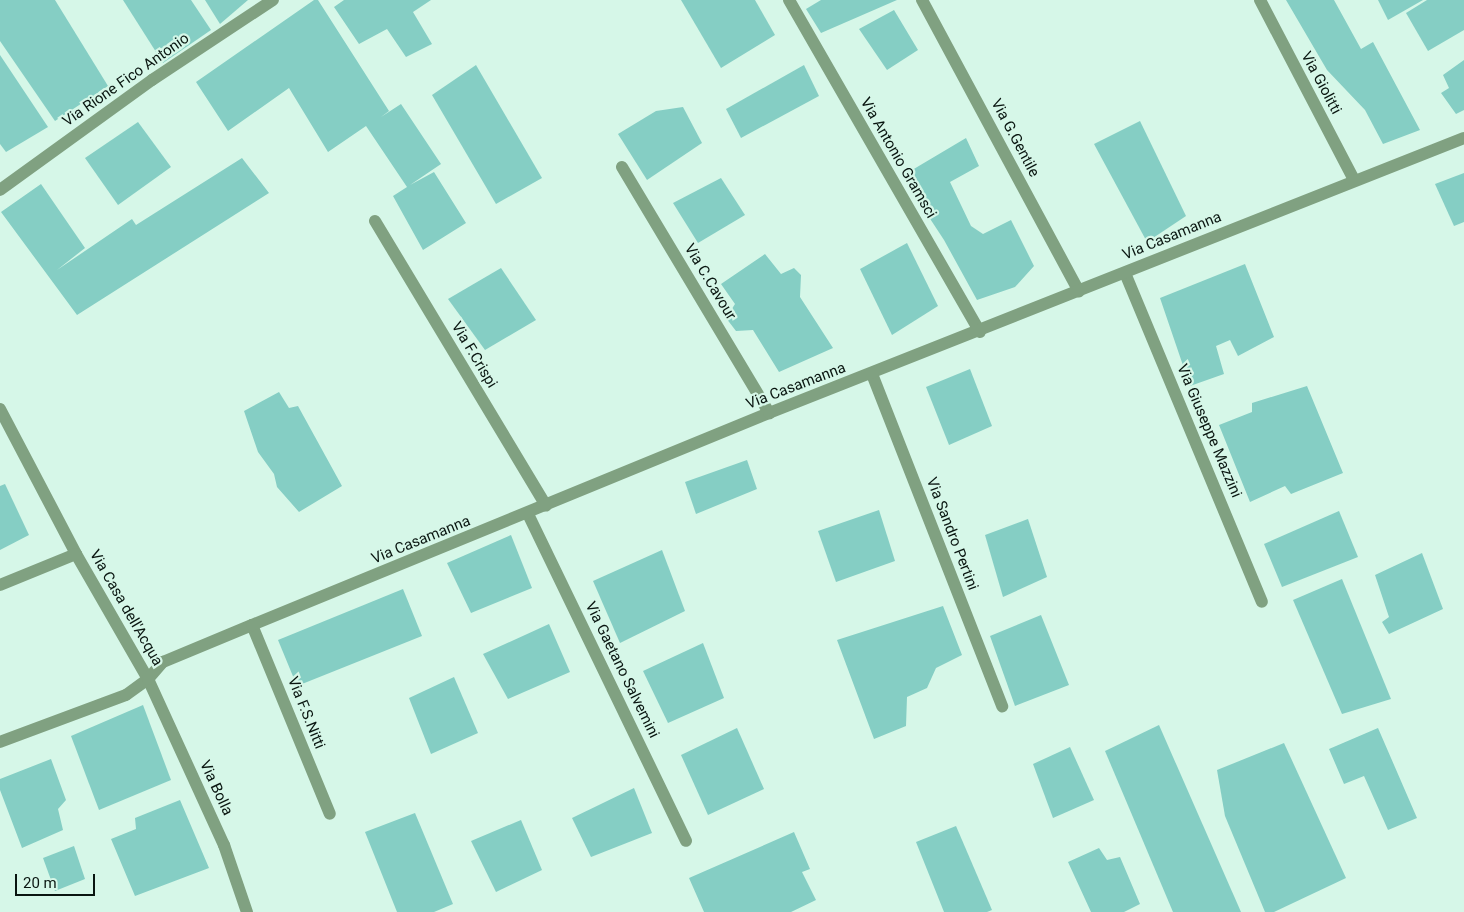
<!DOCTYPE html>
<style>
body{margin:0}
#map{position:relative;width:1464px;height:912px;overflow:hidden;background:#d6f7e8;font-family:Roboto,sans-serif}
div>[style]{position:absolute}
.building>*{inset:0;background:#85cec4}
.street>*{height:12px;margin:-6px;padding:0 6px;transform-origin:6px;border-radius:6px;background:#80a181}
span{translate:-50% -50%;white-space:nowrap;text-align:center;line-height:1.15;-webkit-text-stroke:4.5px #d6f7e8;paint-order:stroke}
.street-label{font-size:15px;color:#091510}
.scale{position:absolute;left:15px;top:874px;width:80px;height:22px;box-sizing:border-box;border:2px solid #091510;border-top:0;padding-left:6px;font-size:15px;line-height:18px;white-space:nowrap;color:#091510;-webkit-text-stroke:4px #d6f7e8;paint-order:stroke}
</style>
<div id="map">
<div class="building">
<div style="clip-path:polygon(0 0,55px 0,108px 86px,55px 121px,0 41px)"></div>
<div style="clip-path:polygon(123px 0,191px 0,211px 30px,163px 63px)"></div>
<div style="clip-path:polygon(205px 0,248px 0,220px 24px)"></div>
<div style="clip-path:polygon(314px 0,318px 0,389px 111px,381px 117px,401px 104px,441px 164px,410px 185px,434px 172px,466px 223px,423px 250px,393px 196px,407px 187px,366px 126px,328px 152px,289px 88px,228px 131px,196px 82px)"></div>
<div style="clip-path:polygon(344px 0,431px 0,413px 12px,432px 44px,406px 57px,387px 29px,359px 44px,334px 7px)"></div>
<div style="clip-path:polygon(681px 0,755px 0,775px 35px,721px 68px)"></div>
<div style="clip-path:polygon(821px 0,897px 0,821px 33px,806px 9px)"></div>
<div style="clip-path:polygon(1286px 0,1334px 0,1361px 49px,1373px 42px,1420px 130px,1383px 144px,1365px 110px,1327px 70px)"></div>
<div style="clip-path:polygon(1378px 0,1423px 0,1388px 20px)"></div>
<div style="clip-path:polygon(1427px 0,1464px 0,1464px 30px,1428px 51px,1406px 13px)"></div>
<div style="clip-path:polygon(894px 10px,918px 50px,887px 70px,859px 29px)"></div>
<div style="clip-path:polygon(0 55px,48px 127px,6px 152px,0 144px)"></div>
<div style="clip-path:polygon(1464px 60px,1464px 110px,1456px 114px,1441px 93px,1449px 88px,1443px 75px)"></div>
<div style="clip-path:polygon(476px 65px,542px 178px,496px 204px,432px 95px)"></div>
<div style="clip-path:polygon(804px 65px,819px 96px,741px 138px,726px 109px)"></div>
<div style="clip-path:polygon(683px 107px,702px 143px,647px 180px,618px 134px,656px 111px)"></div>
<div style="clip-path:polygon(1140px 121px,1186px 216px,1147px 242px,1094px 144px)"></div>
<div style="clip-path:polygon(138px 122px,171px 167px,118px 205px,85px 158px)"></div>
<div style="clip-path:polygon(966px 138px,979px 166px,950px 182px,971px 226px,983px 234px,1011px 220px,1034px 266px,1015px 287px,977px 300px,944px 240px,902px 176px)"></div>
<div style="clip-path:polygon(242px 158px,269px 193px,77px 315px,1px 212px,41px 184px,85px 248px,57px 270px,132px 219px,136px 225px)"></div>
<div style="clip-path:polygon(1464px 173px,1464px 222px,1454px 226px,1435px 184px)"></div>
<div style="clip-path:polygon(721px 178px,745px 215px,698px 243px,673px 203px)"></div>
<div style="clip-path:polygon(907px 243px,938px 306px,892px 335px,860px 269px)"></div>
<div style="clip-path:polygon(765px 254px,781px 274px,794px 268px,801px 275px,800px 297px,833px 348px,779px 372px,753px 330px,736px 331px,726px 318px,735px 304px,721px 284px)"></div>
<div style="clip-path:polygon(1245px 264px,1274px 337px,1238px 356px,1230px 340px,1216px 346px,1224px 374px,1190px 386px,1160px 298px)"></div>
<div style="clip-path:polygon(501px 268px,536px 320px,485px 350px,448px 299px)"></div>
<div style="clip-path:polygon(970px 369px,992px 426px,949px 445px,926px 387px)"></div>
<div style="clip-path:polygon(1307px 386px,1343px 473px,1291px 494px,1285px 486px,1250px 502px,1219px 425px,1252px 412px,1252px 403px)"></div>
<div style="clip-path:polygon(279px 392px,289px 408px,298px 406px,342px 486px,299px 512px,277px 487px,274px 474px,258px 452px,244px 411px)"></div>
<div style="clip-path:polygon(747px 460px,757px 489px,696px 514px,685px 482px)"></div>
<div style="clip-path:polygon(5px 484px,29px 535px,0 550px,0 486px)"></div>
<div style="clip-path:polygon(879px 510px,895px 561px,836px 582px,818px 531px)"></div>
<div style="clip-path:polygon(1339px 511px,1358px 557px,1282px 587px,1264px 544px)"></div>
<div style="clip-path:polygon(1028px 519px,1047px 577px,1003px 597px,985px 535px)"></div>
<div style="clip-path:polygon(511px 535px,532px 588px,471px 613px,447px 563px)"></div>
<div style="clip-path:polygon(662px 550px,685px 611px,620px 643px,593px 581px)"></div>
<div style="clip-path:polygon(1422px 553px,1443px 609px,1389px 634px,1382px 622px,1389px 617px,1375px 575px)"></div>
<div style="clip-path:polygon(1342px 579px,1391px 699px,1342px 714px,1293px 600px)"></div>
<div style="clip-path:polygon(403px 589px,422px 636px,297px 686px,278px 640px)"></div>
<div style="clip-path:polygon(943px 606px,962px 655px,936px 668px,927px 688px,907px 697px,906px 726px,874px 739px,837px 640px)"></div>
<div style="clip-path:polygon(1041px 615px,1069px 685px,1015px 706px,990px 636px)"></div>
<div style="clip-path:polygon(549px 624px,570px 672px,508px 699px,483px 654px)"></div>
<div style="clip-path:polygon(703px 643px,724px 698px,668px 723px,643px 671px)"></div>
<div style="clip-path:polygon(454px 677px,478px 733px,431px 754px,409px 698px)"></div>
<div style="clip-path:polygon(143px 705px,171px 780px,99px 810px,71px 736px)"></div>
<div style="clip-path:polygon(1159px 725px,1241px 912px,1173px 912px,1105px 751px)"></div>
<div style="clip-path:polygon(737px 728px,764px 789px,708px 815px,681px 755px)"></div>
<div style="clip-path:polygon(1378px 728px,1417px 818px,1388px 830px,1364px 776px,1344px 784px,1329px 749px)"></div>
<div style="clip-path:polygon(1284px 743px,1346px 878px,1274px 912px,1265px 912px,1225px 816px,1217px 770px)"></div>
<div style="clip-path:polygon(1070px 747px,1094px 800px,1053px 818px,1033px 764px)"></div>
<div style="clip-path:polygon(51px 759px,66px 800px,58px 809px,63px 830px,22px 848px,0 790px,0 779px)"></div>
<div style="clip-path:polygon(634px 788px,652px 833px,591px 857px,572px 818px)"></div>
<div style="clip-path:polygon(180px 800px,209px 868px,135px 896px,111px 839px,136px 829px,135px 818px)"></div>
<div style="clip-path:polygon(415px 813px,453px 904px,434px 912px,397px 912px,365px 832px)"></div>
<div style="clip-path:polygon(521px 820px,542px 870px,496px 892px,471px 841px)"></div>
<div style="clip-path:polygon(956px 826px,992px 910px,987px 912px,944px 912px,916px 842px)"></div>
<div style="clip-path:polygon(794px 832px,810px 869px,802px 872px,816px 900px,791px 912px,704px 912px,689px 878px)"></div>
<div style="clip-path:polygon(74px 846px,85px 879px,55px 891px,43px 858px)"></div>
<div style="clip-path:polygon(1099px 848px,1107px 860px,1120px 857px,1140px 904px,1124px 912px,1091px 912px,1068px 862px)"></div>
</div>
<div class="street">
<div style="left:789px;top:0;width:383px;rotate:60.1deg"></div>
<div style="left:922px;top:0;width:331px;rotate:61.7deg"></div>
<div style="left:1260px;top:0;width:203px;rotate:62.4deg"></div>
<div style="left:622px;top:167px;width:287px;rotate:59.1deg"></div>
<div style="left:0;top:190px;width:188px;rotate:-35.9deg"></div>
<div style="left:152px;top:80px;width:145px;rotate:-33.5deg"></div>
<div style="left:375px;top:221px;width:332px;rotate:59deg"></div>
<div style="left:1125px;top:273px;width:356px;rotate:67.4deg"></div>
<div style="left:872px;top:374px;width:357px;rotate:68.6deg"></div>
<div style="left:0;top:409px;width:164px;rotate:62.3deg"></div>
<div style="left:76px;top:554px;width:144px;rotate:60.1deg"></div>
<div style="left:148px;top:679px;width:183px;rotate:65.4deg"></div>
<div style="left:224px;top:845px;width:71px;rotate:71.1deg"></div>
<div style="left:528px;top:514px;width:363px;rotate:64.2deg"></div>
<div style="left:0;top:585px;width:82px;rotate:-22.2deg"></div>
<div style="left:252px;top:625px;width:204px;rotate:67.6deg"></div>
<div style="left:0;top:742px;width:134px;rotate:-20.5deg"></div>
<div style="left:126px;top:695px;width:27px;rotate:-36deg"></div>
<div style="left:148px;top:679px;width:23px;rotate:-49deg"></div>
<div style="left:163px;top:662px;width:96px;rotate:-22.6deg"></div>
<div style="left:252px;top:625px;width:559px;rotate:-22.3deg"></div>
<div style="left:769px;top:413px;width:747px;rotate:-21.59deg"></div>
</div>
<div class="street-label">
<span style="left:126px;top:80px;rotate:-35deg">Via Rione Fico Antonio</span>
<span style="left:1321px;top:83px;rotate:62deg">Via Giolitti</span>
<span style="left:1015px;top:138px;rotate:62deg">Via G.Gentile</span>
<span style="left:898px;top:158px;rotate:60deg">Via Antonio Gramsci</span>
<span style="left:1172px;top:236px;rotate:-22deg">Via Casamanna</span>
<span style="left:710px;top:282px;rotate:59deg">Via C.Cavour</span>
<span style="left:474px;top:355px;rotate:59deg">Via F.Crispi</span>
<span style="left:796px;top:386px;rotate:-21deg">Via Casamanna</span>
<span style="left:1209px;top:431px;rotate:67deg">Via Giuseppe Mazzini</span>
<span style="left:952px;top:534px;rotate:69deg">Via Sandro Pertini</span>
<span style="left:421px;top:540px;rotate:-22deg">Via Casamanna</span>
<span style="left:126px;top:608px;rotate:60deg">Via Casa dell'Acqua</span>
<span style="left:622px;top:670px;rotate:64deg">Via Gaetano Salvemini</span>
<span style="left:306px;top:713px;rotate:68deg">Via F.S.Nitti</span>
<span style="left:216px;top:788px;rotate:65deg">Via Bolla</span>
</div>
<div class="scale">20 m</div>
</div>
